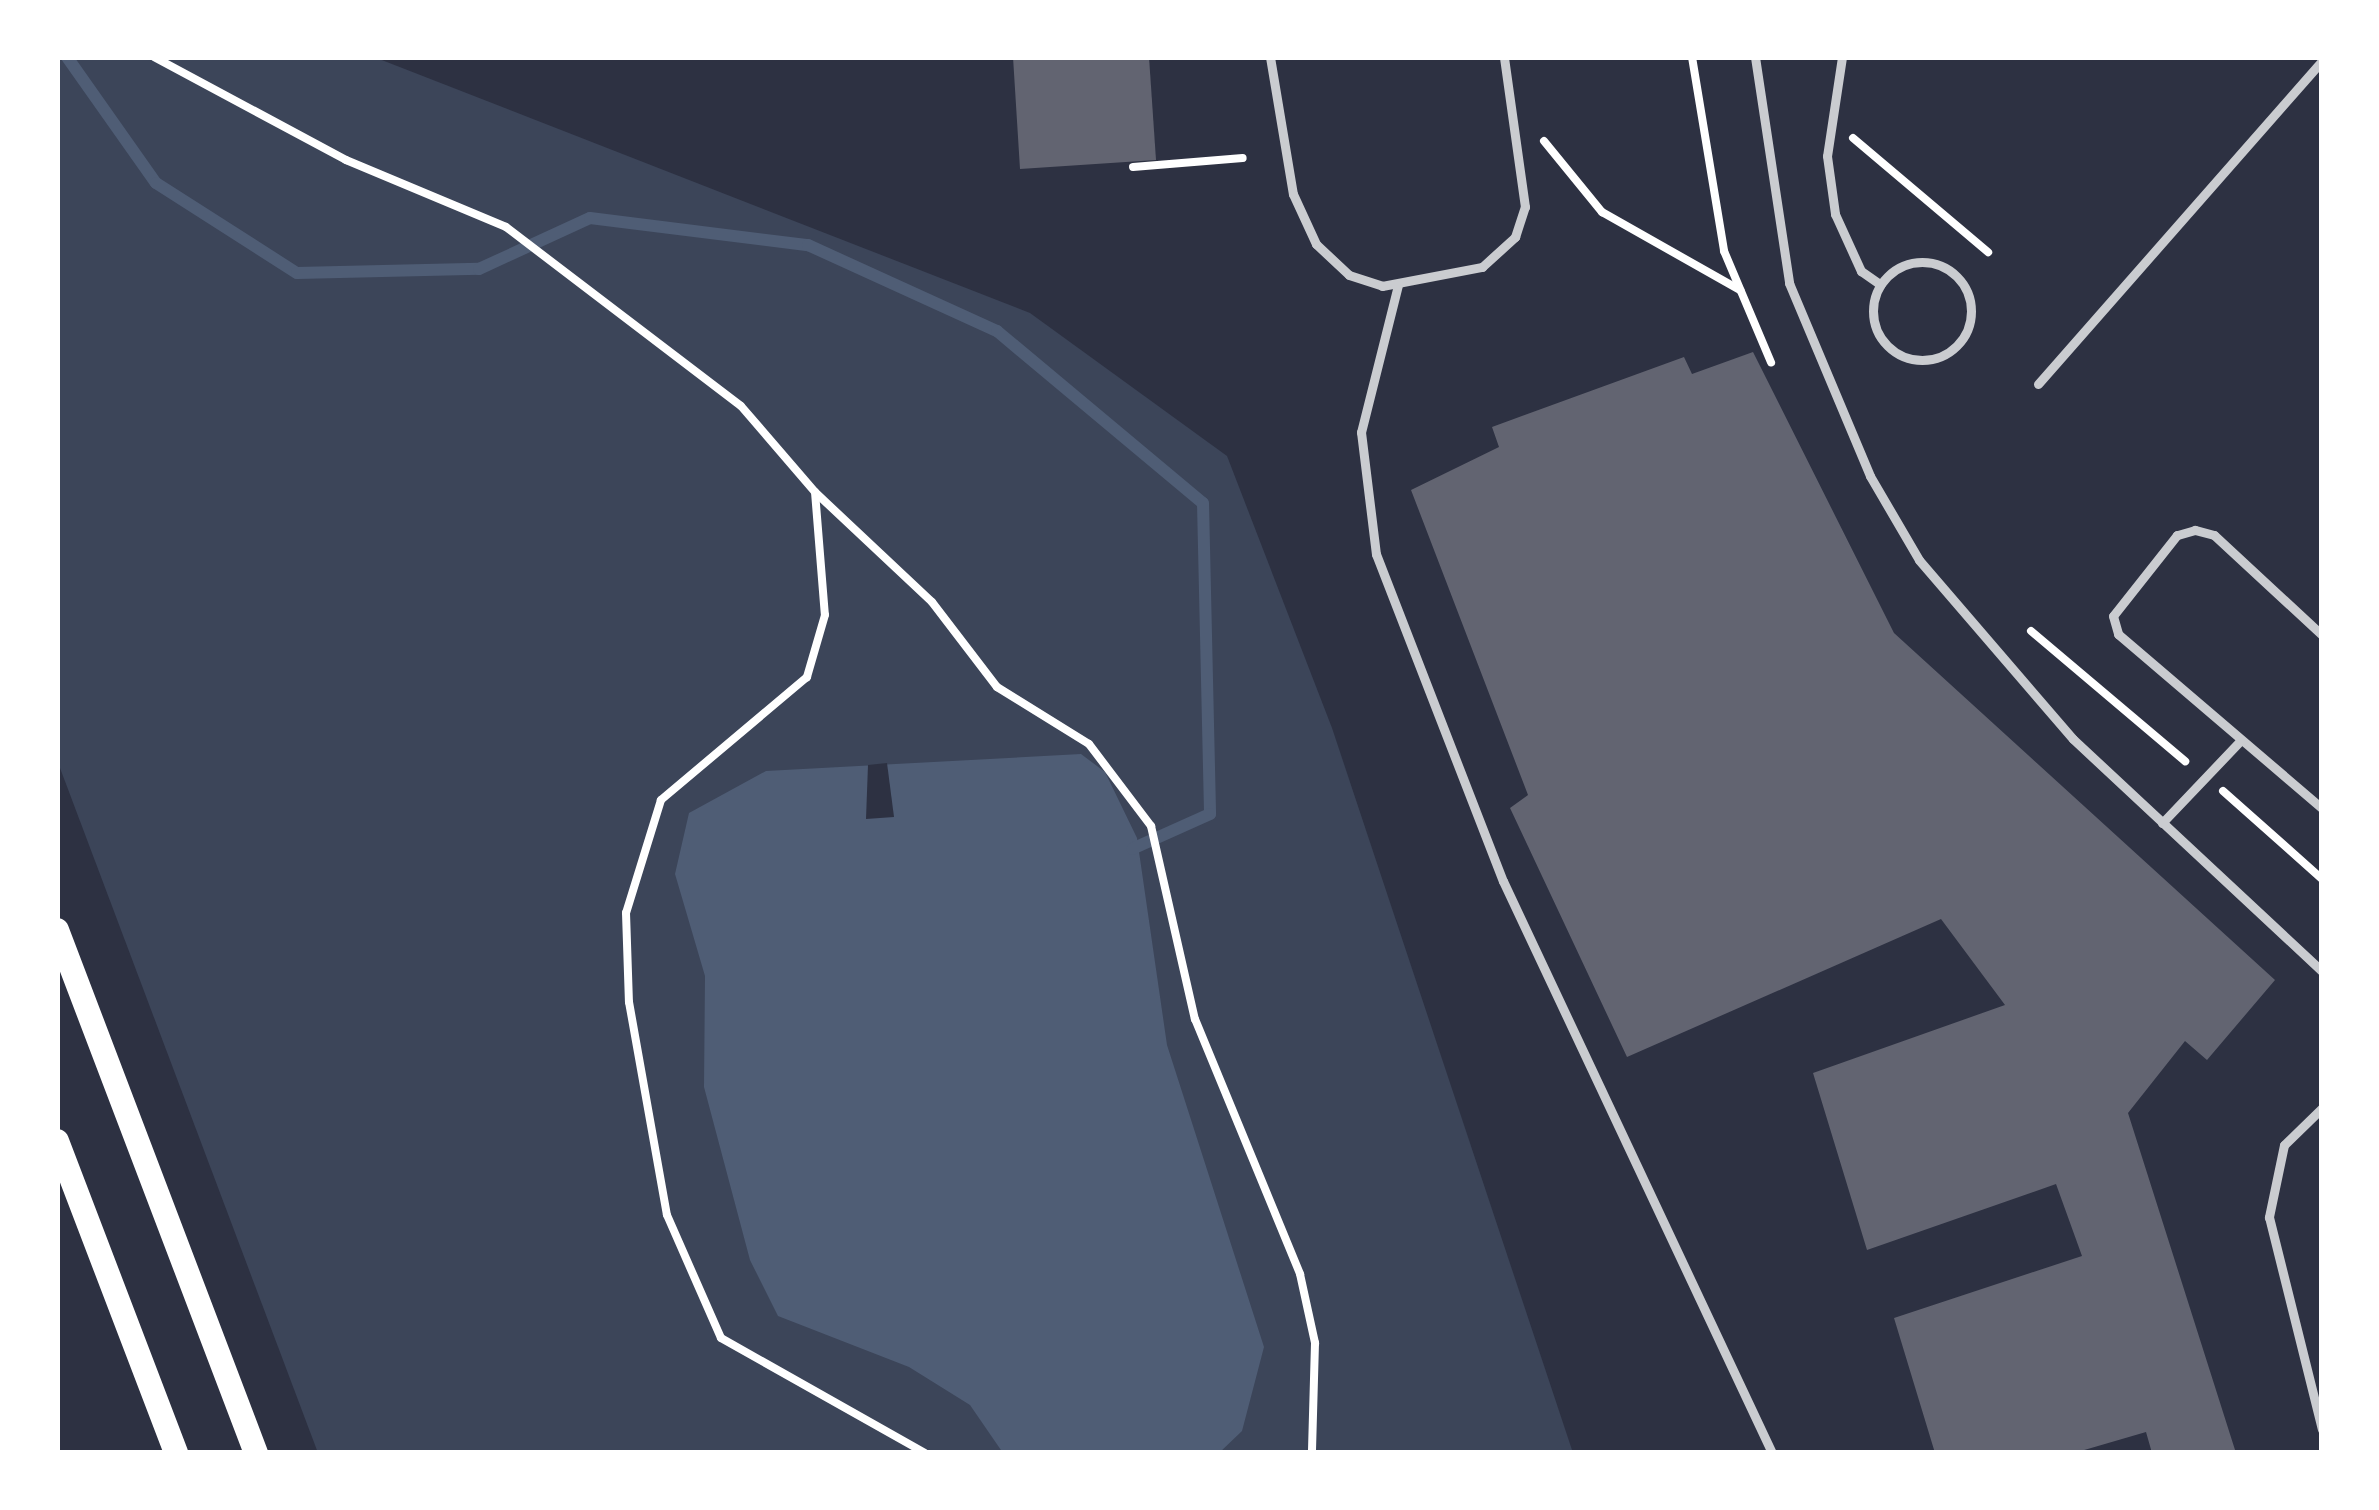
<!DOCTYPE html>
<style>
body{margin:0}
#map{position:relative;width:2379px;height:1510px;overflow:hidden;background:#2d3142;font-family:"Playfair Display",serif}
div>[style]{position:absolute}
.green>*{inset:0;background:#3c4559}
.water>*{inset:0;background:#4f5d75}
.pier>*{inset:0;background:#2d3142}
.stream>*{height:12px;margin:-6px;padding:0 6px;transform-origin:6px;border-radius:6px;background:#4f5d75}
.building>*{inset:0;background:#626471}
.path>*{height:8px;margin:-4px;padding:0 4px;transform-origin:4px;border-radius:4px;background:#fff}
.service>*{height:9px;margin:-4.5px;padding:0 4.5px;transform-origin:4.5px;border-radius:4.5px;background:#caccd0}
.service>.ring{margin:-4.5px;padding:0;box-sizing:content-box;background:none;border:9px solid #caccd0;border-radius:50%}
.secondary>*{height:24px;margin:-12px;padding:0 12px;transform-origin:12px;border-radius:12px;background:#fff}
span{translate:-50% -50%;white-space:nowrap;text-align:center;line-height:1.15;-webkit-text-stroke:9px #fff;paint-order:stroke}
.frame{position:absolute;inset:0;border:60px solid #fff;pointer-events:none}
</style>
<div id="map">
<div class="green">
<div style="clip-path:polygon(57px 57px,374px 57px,1030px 313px,1227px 456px,1332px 728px,1573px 1453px,318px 1453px,57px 760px)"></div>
</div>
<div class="water">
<div style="clip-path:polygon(1081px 754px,1105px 772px,1137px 838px,1167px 1045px,1264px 1347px,1242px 1431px,1219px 1453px,1003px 1453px,970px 1405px,909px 1367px,778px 1316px,750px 1260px,704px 1087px,705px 976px,675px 874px,689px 813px,766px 771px)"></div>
</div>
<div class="pier">
<div style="clip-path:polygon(887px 763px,894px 817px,866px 819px,868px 765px)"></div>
</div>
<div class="stream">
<div style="left:67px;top:57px;width:154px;rotate:54.8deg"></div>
<div style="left:156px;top:183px;width:167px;rotate:32.6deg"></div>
<div style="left:297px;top:273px;width:182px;rotate:-1.3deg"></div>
<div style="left:479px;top:269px;width:122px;rotate:-24.7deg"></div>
<div style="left:590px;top:218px;width:220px;rotate:7.1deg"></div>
<div style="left:808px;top:245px;width:208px;rotate:24.5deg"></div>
<div style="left:997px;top:331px;width:268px;rotate:39.9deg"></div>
<div style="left:1203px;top:503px;width:311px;rotate:88.7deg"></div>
<div style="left:1210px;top:814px;width:85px;rotate:155.8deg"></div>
</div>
<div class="building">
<div style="clip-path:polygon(1013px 57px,1149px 57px,1156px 160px,1020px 169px)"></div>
<div style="clip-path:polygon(1753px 352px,1894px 633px,2275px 980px,2207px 1060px,2185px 1041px,2128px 1113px,2236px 1453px,2152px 1453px,2146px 1432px,2074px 1453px,1935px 1453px,1894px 1318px,2082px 1256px,2056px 1184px,1867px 1250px,1813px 1073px,2005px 1005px,1941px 919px,1627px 1057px,1510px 808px,1528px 795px,1411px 490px,1499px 447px,1492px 427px,1684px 357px,1692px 374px)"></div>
</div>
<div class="path">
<div style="left:154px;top:57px;width:218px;rotate:28.2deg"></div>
<div style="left:346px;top:160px;width:173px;rotate:22.7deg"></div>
<div style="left:506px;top:227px;width:295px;rotate:37.3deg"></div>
<div style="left:741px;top:406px;width:113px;rotate:49.3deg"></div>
<div style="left:815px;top:492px;width:123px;rotate:85.4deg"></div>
<div style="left:825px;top:615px;width:65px;rotate:106.2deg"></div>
<div style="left:807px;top:677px;width:191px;rotate:139.9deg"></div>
<div style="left:661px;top:800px;width:118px;rotate:107.2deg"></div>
<div style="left:626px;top:913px;width:89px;rotate:88.1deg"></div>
<div style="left:629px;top:1002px;width:216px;rotate:79.9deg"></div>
<div style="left:667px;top:1215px;width:134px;rotate:66.3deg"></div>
<div style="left:721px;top:1338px;width:234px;rotate:29.4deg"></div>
<div style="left:1692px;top:57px;width:197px;rotate:80.6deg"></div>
<div style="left:1724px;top:251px;width:121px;rotate:67.1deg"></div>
<div style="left:1853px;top:138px;width:177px;rotate:40.2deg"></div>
<div style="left:1544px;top:141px;width:92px;rotate:50.8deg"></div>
<div style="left:1602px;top:212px;width:159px;rotate:29.5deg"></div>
<div style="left:1133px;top:167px;width:110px;rotate:-4.7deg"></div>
<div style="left:816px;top:493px;width:159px;rotate:43.2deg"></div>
<div style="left:932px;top:602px;width:107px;rotate:52.6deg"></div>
<div style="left:997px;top:687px;width:108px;rotate:31.8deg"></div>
<div style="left:1089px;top:744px;width:103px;rotate:52.9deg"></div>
<div style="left:1151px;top:826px;width:198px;rotate:77.2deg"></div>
<div style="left:1195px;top:1019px;width:276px;rotate:67.6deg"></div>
<div style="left:1300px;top:1274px;width:71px;rotate:77.7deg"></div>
<div style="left:1315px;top:1343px;width:110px;rotate:91.6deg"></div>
<div style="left:2031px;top:631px;width:202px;rotate:40.2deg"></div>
<div style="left:2223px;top:791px;width:132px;rotate:41.6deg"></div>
</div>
<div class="service">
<div style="left:1270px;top:57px;width:139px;rotate:80.5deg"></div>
<div style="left:1293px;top:194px;width:55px;rotate:65.3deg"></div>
<div style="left:1316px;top:244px;width:45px;rotate:43.2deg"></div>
<div style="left:1349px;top:275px;width:35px;rotate:18deg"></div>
<div style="left:1382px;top:286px;width:102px;rotate:-10.8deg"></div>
<div style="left:1482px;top:267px;width:45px;rotate:-42.3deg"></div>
<div style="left:1515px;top:237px;width:32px;rotate:-72deg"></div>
<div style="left:1525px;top:207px;width:151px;rotate:-98deg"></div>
<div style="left:1755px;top:57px;width:229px;rotate:81.4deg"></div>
<div style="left:1789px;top:283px;width:209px;rotate:67.2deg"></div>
<div style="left:1870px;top:476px;width:97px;rotate:59.7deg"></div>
<div style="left:1919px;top:560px;width:236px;rotate:49.3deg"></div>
<div style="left:2073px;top:739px;width:340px;rotate:43deg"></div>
<div style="left:1842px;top:57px;width:100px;rotate:98.6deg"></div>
<div style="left:1827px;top:156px;width:59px;rotate:82.1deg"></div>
<div style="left:1835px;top:214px;width:63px;rotate:65.5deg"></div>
<div style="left:1861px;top:271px;width:24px;rotate:35deg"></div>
<div class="ring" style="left:1873px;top:262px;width:89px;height:89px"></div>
<div style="left:1398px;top:285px;width:152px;rotate:104.1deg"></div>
<div style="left:1361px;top:432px;width:123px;rotate:83deg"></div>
<div style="left:1376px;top:554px;width:351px;rotate:68.8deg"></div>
<div style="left:1503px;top:881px;width:632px;rotate:64.81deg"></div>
<div style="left:2038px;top:384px;width:430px;rotate:-48.7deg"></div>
<div style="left:2322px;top:635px;width:147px;rotate:-137.2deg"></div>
<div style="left:2214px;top:535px;width:20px;rotate:-165deg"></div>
<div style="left:2195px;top:530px;width:19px;rotate:164deg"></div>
<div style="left:2177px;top:535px;width:103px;rotate:128.3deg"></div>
<div style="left:2113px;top:616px;width:19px;rotate:74deg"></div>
<div style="left:2118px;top:634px;width:268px;rotate:40.5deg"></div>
<div style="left:2162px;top:823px;width:113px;rotate:-46.4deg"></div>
<div style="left:2322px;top:1108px;width:53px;rotate:135.8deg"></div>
<div style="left:2284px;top:1145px;width:74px;rotate:101.8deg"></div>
<div style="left:2269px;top:1217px;width:219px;rotate:76deg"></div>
</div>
<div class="secondary">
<div style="left:57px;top:930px;width:560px;rotate:69.17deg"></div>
<div style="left:57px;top:1141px;width:334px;rotate:69.1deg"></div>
</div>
<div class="frame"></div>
</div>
